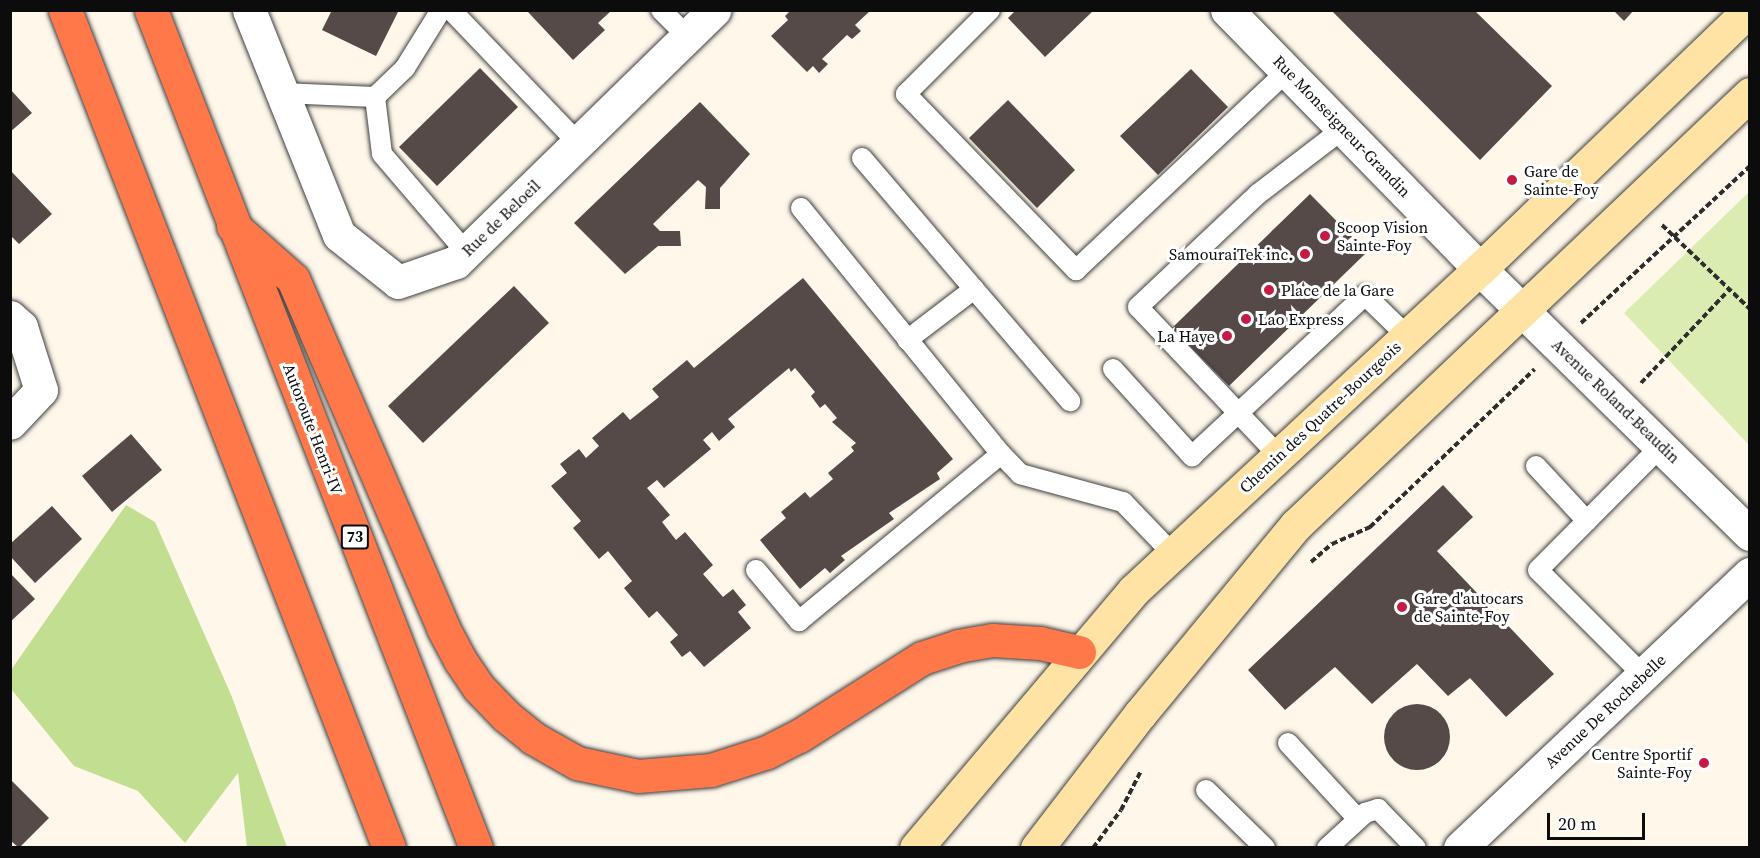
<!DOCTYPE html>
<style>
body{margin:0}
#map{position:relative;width:1760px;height:858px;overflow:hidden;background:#fff7ea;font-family:"Source Serif 4",serif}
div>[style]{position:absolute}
.green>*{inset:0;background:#dbecb2}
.forest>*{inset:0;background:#c2de90}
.building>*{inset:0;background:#554a47}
.round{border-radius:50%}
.path>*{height:4px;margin-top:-2px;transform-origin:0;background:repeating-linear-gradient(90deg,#2e2e2e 0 6px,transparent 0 9px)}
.roads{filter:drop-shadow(0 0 2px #3f3f3f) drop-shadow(0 0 2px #3f3f3f)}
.service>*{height:20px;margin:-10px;padding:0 10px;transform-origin:10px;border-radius:10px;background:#fff}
.minor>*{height:33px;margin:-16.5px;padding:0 16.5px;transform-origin:16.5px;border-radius:16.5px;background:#fff}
.tertiary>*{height:33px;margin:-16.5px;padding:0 16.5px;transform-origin:16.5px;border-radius:16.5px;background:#fff}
.secondary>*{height:33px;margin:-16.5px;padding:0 16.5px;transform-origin:16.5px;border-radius:16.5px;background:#ffe3a5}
.motorway>*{height:33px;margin:-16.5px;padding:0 16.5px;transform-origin:16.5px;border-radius:16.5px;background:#fe7849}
.dots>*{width:16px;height:16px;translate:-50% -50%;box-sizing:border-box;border:3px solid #fff;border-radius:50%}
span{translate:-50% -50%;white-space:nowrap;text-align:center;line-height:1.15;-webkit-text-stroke:6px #fff;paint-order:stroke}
.shield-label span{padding:2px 4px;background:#fff;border:2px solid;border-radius:4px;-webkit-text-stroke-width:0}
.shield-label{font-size:15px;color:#0c0c0c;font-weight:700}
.street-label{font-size:16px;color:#0c0c0c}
.poi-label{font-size:16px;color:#0c0c0c}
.left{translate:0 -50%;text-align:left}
.right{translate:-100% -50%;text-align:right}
.frame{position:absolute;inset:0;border:12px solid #0c0c0c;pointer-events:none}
.scale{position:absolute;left:1547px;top:813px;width:98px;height:27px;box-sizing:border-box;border:3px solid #0c0c0c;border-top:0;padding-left:8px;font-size:18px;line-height:21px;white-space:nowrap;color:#0c0c0c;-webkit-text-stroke:4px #fff;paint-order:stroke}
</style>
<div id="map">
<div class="green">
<div style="clip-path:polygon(1749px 192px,1749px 445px,1624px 313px)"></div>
</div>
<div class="forest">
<div style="clip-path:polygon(126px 505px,155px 522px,232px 697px,287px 847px,247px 847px,238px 773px,185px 843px,138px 791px,74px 766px,11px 689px,11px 670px)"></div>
</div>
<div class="building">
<div style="clip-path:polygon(332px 10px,399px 10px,376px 56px,322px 30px)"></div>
<div style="clip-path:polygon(612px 10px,598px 23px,605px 30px,573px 60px,528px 12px)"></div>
<div style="clip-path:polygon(791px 10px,871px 10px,855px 25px,861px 31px,852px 39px,847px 35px,822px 59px,828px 64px,819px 73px,813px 66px,807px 72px,771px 36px,788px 20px,785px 16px)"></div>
<div style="clip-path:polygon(1016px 10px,1094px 10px,1045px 57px,1008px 18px)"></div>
<div style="clip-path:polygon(1331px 10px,1474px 10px,1552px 86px,1480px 160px)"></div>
<div style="clip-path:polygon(1613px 10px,1634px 10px,1624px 21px)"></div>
<div style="clip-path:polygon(480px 68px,518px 107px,437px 186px,399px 147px)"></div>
<div style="clip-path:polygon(1191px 69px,1228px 107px,1158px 175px,1120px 136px)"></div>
<div style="clip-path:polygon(10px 89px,32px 113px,10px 132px)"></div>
<div style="clip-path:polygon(1008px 100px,1075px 170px,1037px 208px,969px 138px)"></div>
<div style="clip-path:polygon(700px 102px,750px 154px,720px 188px,720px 209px,705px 209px,706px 187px,698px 180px,653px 224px,660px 231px,680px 231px,681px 246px,658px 246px,625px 274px,574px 223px)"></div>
<div style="clip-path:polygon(10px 170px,52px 214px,19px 244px,10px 235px)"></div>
<div style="clip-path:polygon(1310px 194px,1367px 252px,1229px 386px,1172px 328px)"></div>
<div style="clip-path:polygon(803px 278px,953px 459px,937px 473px,940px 479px,889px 513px,894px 519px,841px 556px,845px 560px,830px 573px,825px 568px,800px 589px,760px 540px,786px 518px,781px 512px,805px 492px,810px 498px,833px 479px,828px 473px,854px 451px,851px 447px,856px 443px,832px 422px,837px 418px,825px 404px,820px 408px,811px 396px,815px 392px,795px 368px,791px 372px,789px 368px,728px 419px,735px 427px,719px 441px,712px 432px,703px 440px,711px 449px,664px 488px,657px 480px,647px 488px,670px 515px,662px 522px,676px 540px,685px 532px,713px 565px,703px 574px,723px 597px,733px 589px,746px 605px,738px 612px,751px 628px,704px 667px,690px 651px,682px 657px,670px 642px,678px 635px,657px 611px,649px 618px,624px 588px,632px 581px,608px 551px,599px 559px,573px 528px,581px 521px,551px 486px,567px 473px,560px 464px,579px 449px,586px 458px,599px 446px,592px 438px,623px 412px,630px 420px,659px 397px,652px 389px,687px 360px,694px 368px)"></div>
<div style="clip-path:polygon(514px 286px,549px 323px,423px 443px,388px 406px)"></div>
<div style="clip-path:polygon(131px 434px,162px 470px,112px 512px,82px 476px)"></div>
<div style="clip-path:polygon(1443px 485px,1473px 517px,1437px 551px,1554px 674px,1506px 717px,1470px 678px,1448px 696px,1417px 664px,1372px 704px,1335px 667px,1285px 710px,1248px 670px)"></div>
<div style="clip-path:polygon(52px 506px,82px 539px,35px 583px,10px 556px,10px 544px)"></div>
<div style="clip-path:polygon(10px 573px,35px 599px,10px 622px)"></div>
<div class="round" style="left:1384px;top:704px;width:66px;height:66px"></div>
<div style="clip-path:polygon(10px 779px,49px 818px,19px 848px,10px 840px)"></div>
</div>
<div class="path">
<div style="left:1662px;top:225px;width:122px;rotate:43.7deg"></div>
<div style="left:1581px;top:323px;width:231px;rotate:-42.9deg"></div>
<div style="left:1641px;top:383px;width:128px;rotate:-46.6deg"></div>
<div style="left:1311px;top:562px;width:28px;rotate:-41deg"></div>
<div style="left:1332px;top:544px;width:42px;rotate:-24.1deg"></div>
<div style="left:1370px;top:527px;width:228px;rotate:-43.8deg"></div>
<div style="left:1093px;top:848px;width:47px;rotate:-53.6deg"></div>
<div style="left:1121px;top:810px;width:44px;rotate:-62.9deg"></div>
</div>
<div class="roads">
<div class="service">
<div style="left:451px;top:10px;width:184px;rotate:46.3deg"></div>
<div style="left:661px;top:10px;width:37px;rotate:45deg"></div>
<div style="left:990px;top:10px;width:119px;rotate:135deg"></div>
<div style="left:906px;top:94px;width:245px;rotate:46deg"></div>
<div style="left:1076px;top:270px;width:291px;rotate:-43.3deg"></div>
<div style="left:282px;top:93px;width:93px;rotate:2.5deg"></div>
<div style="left:375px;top:97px;width:42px;rotate:-44deg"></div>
<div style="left:405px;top:68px;width:68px;rotate:-58.2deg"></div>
<div style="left:375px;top:97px;width:57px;rotate:83deg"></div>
<div style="left:382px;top:154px;width:129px;rotate:49.4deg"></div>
<div style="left:862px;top:158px;width:172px;rotate:49.5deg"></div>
<div style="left:974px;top:289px;width:84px;rotate:142.7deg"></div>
<div style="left:801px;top:208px;width:317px;rotate:50.9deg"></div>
<div style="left:974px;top:289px;width:148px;rotate:49.4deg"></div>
<div style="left:1113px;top:369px;width:118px;rotate:47.8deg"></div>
<div style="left:1192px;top:456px;width:236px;rotate:-42.9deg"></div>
<div style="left:1365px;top:295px;width:59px;rotate:44.3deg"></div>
<div style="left:1279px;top:456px;width:205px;rotate:-133.4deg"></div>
<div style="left:1138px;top:307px;width:165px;rotate:-43.3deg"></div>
<div style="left:1258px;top:194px;width:108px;rotate:-37.5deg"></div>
<div style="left:1536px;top:466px;width:75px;rotate:47.2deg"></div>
<div style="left:756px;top:570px;width:67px;rotate:49.9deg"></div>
<div style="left:799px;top:621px;width:262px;rotate:-39.6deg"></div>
<div style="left:1001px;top:454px;width:28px;rotate:46deg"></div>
<div style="left:1020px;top:474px;width:107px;rotate:15.2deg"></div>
<div style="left:1123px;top:502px;width:72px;rotate:46.1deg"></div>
<div style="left:1643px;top:675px;width:148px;rotate:-135deg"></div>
<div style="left:1538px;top:570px;width:176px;rotate:-45.2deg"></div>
<div style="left:1288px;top:743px;width:103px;rotate:47.4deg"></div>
<div style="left:1206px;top:790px;width:83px;rotate:44.5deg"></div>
<div style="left:1327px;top:848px;width:52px;rotate:-42.6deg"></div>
<div style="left:1365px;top:813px;width:14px;rotate:-17deg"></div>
<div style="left:1378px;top:809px;width:54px;rotate:45.7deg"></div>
</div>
<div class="minor">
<div style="left:249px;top:10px;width:242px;rotate:68.2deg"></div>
<div style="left:339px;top:235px;width:75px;rotate:38.5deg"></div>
<div style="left:398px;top:282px;width:61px;rotate:-19deg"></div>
<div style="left:456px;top:262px;width:361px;rotate:-44.3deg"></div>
<div style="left:1227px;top:10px;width:362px;rotate:45.7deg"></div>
<div style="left:10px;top:317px;width:15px;rotate:42deg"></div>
<div style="left:21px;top:327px;width:66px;rotate:72.4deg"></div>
<div style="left:41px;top:390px;width:45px;rotate:133.2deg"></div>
</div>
<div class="tertiary">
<div style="left:1480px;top:269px;width:378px;rotate:44.5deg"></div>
<div style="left:1460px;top:848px;width:399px;rotate:-43.4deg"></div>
</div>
<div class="secondary">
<div style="left:916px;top:848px;width:336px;rotate:-49.8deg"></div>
<div style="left:1133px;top:591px;width:473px;rotate:-42.9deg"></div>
<div style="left:1480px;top:269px;width:373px;rotate:-43.9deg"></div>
<div style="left:1037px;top:848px;width:169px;rotate:-52.5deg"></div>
<div style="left:1140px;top:714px;width:245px;rotate:-50.5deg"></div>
<div style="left:1296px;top:525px;width:626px;rotate:-43.51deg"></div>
</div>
<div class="motorway">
<div style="left:65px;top:10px;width:898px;rotate:68.86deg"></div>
<div style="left:151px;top:10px;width:899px;rotate:68.8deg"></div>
<div style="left:233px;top:226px;width:80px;rotate:41.5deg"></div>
<div style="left:293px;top:279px;width:380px;rotate:66.7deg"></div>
<div style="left:443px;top:628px;width:36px;rotate:62deg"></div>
<div style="left:460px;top:660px;width:32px;rotate:56deg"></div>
<div style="left:478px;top:687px;width:40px;rotate:46deg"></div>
<div style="left:506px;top:716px;width:35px;rotate:39deg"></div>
<div style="left:533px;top:738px;width:51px;rotate:29.6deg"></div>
<div style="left:577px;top:763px;width:62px;rotate:12deg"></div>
<div style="left:638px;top:776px;width:73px;rotate:-4.7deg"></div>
<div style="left:711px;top:770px;width:59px;rotate:-17.8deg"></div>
<div style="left:767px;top:752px;width:36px;rotate:-27deg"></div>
<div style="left:799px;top:736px;width:146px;rotate:-32.4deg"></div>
<div style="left:922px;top:658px;width:38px;rotate:-18deg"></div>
<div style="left:958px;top:646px;width:35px;rotate:-10deg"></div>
<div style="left:992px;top:640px;width:48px;rotate:3.6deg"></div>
<div style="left:1040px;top:643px;width:40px;rotate:13deg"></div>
</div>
</div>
<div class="dots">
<div style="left:1512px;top:180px;background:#c41b44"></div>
<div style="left:1325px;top:236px;background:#c41b44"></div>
<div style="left:1305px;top:254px;background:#c41b44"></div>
<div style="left:1269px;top:290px;background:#c41b44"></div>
<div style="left:1246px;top:319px;background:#c41b44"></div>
<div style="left:1227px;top:336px;background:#c41b44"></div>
<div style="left:1402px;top:607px;background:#c41b44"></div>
<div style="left:1704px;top:763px;background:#c41b44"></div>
</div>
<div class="shield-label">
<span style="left:355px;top:537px">73</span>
</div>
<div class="street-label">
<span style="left:1342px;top:126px;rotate:46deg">Rue Monseigneur-Grandin</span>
<span style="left:501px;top:218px;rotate:-44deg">Rue de Beloeil</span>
<span style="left:1616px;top:401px;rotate:44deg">Avenue Roland-Beaudin</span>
<span style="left:1320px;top:417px;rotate:-43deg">Chemin des Quatre-Bourgeois</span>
<span style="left:313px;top:429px;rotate:69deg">Autoroute Henri-IV</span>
<span style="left:1605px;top:711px;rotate:-43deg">Avenue De Rochebelle</span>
</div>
<div class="poi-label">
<span class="left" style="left:1524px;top:180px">Gare de<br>Sainte-Foy</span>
<span class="left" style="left:1337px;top:236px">Scoop Vision<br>Sainte-Foy</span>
<span class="right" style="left:1293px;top:254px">SamouraiTek inc.</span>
<span class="left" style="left:1281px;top:290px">Place de la Gare</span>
<span class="left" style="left:1258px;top:319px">Lao Express</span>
<span class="right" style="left:1215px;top:336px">La Haye</span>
<span class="left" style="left:1414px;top:607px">Gare d'autocars<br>de Sainte-Foy</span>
<span class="right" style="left:1692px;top:763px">Centre Sportif<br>Sainte-Foy</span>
</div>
<div class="frame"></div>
<div class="scale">20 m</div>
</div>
